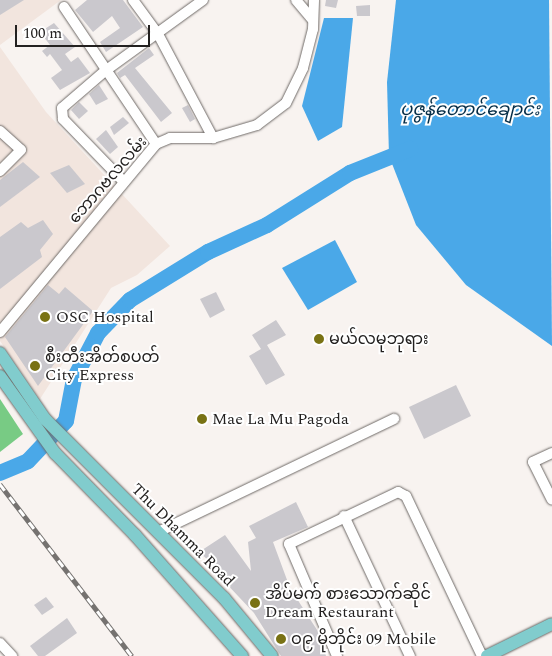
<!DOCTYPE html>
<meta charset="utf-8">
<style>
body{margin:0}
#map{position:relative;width:552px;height:656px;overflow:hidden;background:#f8f3f0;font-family:Spectral,"Noto Sans Myanmar",serif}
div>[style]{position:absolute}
.built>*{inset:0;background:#f2e5de}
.forest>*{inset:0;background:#78cb84}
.water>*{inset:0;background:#4aa8e8}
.river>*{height:16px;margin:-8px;padding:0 8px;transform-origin:8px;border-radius:8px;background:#4aa8e8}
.building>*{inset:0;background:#cac8cd}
.roads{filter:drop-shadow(0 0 1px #6f6a67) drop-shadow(0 0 1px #6f6a67)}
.minor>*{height:10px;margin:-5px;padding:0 5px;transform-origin:5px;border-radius:5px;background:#fff}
.major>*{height:12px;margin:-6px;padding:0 6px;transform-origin:6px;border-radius:6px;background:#81cccd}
.rail>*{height:4.5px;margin-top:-2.25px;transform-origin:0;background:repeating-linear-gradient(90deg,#fff 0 8px,#757270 0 16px);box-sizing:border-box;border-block:1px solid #757270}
.dots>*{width:14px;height:14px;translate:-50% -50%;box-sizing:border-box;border:2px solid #fff;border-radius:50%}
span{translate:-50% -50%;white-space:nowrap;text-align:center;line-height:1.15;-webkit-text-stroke:4px #fff;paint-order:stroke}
.street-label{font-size:16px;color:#232120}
.poi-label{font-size:16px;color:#232120}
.left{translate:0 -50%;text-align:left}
.water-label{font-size:18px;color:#052e48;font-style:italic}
.scale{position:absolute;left:15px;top:25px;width:135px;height:22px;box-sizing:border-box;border:2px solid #232120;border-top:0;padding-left:6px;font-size:15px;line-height:18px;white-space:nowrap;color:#232120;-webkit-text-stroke:4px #fff;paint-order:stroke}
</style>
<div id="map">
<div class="built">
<div style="clip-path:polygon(0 0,61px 0,0 45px)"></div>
<div style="clip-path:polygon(0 47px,46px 112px,170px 246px,137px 275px,111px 288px,40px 399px,0 341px)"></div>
</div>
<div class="forest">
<div style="clip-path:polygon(0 399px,23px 434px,0 452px)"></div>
</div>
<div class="water">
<div style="clip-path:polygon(396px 0,549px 0,552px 346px,466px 285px,416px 225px,389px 156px,387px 82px)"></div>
<div style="clip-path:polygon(324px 18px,353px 18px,342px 127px,318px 141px,302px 106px)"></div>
<div style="clip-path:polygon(335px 240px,357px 282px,308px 310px,282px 268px)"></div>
</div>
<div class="river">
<div style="left:0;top:473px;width:30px;rotate:-23deg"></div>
<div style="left:28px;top:461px;width:55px;rotate:-46.5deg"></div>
<div style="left:66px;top:421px;width:43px;rotate:-79.2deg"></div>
<div style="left:74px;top:379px;width:52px;rotate:-62.4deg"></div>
<div style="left:98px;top:333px;width:46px;rotate:-45.9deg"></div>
<div style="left:130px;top:300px;width:92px;rotate:-31.6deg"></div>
<div style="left:208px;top:252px;width:65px;rotate:-24.6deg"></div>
<div style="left:267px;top:225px;width:98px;rotate:-32.1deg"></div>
<div style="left:350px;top:173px;width:65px;rotate:-21.8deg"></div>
</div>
<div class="building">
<div style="clip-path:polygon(0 0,24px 0,0 15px)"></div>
<div style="clip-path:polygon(87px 0,123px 0,143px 27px,106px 52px,100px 42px,120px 28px,112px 16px,93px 32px,75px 10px)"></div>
<div style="clip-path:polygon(326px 0,338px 0,336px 8px,325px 6px)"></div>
<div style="clip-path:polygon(370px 5px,370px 16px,357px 16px,356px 6px)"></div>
<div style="clip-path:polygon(54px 23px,75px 47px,65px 54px,71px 62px,78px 57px,90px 73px,60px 90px,51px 78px,62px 70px,50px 54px,47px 57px,42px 51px,50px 45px,40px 32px)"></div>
<div style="clip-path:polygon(149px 48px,154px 55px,135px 68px,172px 113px,161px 122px,125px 75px,120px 78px,117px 73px)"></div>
<div style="clip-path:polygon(99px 85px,108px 99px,96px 105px,89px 94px)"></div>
<div style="clip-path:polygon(79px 102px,88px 111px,79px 119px,71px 110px)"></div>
<div style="clip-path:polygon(188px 105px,195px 119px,190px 122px,182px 108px)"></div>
<div style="clip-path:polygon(123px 117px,129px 123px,114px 135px,110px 127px)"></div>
<div style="clip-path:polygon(106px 130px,118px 147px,110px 154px,96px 139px)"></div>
<div style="clip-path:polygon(23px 162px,40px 177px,0 207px,0 180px)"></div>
<div style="clip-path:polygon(69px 165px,85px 184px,67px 193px,50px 173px)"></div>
<div style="clip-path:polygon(43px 220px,53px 234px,40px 250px,42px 257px,0 289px,0 237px,21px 222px,28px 228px)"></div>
<div style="clip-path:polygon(48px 285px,59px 294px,65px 287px,93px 311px,38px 386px,5px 337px)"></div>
<div style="clip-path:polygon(216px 292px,225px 310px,210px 318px,200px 299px)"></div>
<div style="clip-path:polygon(276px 320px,286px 335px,267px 345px,285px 375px,266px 385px,249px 356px,261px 349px,252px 335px)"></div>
<div style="clip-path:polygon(456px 385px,471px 416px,424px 439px,409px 407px)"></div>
<div style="clip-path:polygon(296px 502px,308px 527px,273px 542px,290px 588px,319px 633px,326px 656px,281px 656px,254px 613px,223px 580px,227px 577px,199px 552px,225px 535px,251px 571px,248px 542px,256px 538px,249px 526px)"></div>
<div style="clip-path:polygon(46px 597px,54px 607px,42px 615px,34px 605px)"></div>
<div style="clip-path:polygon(67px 618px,77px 633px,45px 656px,38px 656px,30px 646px)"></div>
</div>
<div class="roads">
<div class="minor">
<div style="left:133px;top:0;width:42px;rotate:53.7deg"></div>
<div style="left:158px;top:34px;width:118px;rotate:62.1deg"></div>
<div style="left:296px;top:0;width:25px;rotate:50deg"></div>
<div style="left:64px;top:7px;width:165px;rotate:56.1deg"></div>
<div style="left:0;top:131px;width:28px;rotate:42deg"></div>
<div style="left:21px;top:150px;width:30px;rotate:135deg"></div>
<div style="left:124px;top:182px;width:88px;rotate:-134.1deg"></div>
<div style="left:63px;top:119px;width:11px;rotate:-95deg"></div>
<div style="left:62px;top:108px;width:57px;rotate:-40.7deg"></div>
<div style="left:105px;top:71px;width:121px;rotate:-35.9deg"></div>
<div style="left:0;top:332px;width:244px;rotate:-50.3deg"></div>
<div style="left:156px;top:144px;width:15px;rotate:-23deg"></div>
<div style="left:170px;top:138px;width:43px"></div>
<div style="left:213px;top:138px;width:46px;rotate:-16.5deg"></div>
<div style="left:257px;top:125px;width:36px;rotate:-37deg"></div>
<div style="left:286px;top:103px;width:39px;rotate:-64deg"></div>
<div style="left:303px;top:68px;width:40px;rotate:-75.6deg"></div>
<div style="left:313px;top:29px;width:29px;rotate:-88deg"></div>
<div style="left:552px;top:453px;width:21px;rotate:155deg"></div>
<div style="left:533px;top:462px;width:42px;rotate:63.4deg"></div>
<div style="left:344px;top:516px;width:155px;rotate:64.8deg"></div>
<div style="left:158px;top:532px;width:262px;rotate:-25.6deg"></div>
<div style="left:0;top:643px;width:18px;rotate:47deg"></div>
<div style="left:337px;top:656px;width:122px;rotate:-113.2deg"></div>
<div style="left:289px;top:544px;width:121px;rotate:-25.5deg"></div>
<div style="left:398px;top:492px;width:9px;rotate:27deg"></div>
<div style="left:406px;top:496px;width:177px;rotate:64.6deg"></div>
</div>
<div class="major">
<div style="left:0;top:353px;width:80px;rotate:55.7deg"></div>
<div style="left:45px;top:419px;width:253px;rotate:45deg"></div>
<div style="left:224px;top:598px;width:75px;rotate:50.4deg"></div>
<div style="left:0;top:376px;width:95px;rotate:54.5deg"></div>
<div style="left:55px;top:453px;width:115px;rotate:45.7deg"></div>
<div style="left:135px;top:535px;width:162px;rotate:48.5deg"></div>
<div style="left:487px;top:656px;width:72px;rotate:-26.2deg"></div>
</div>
</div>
<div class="rail">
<div style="left:0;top:484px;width:217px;rotate:52.5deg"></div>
</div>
<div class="dots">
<div style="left:45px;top:317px;background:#797214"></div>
<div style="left:319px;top:339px;background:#797214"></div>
<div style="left:35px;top:366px;background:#797214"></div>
<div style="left:202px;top:419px;background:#797214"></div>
<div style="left:255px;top:603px;background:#797214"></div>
<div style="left:281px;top:639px;background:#797214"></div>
</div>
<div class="street-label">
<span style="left:108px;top:180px;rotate:-49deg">ဘောဂဗလလမ်း</span>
<span style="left:183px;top:535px;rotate:45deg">Thu Dhamma Road</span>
</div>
<div class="poi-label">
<span class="left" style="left:56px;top:317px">OSC Hospital</span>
<span class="left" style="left:329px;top:339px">မယ်လမုဘုရား</span>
<span class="left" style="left:45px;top:366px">စီးတီးအိတ်စပတ်<br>City Express</span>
<span class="left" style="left:212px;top:419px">Mae La Mu Pagoda</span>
<span class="left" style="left:265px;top:603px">အိပ်မက် စားသောက်ဆိုင်<br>Dream Restaurant</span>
<span class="left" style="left:291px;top:639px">ဝ၉ မိုဘိုင်း 09 Mobile</span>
</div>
<div class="water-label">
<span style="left:470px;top:110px">ပုဇွန်တောင်ချောင်း</span>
</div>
<div class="scale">100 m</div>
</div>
